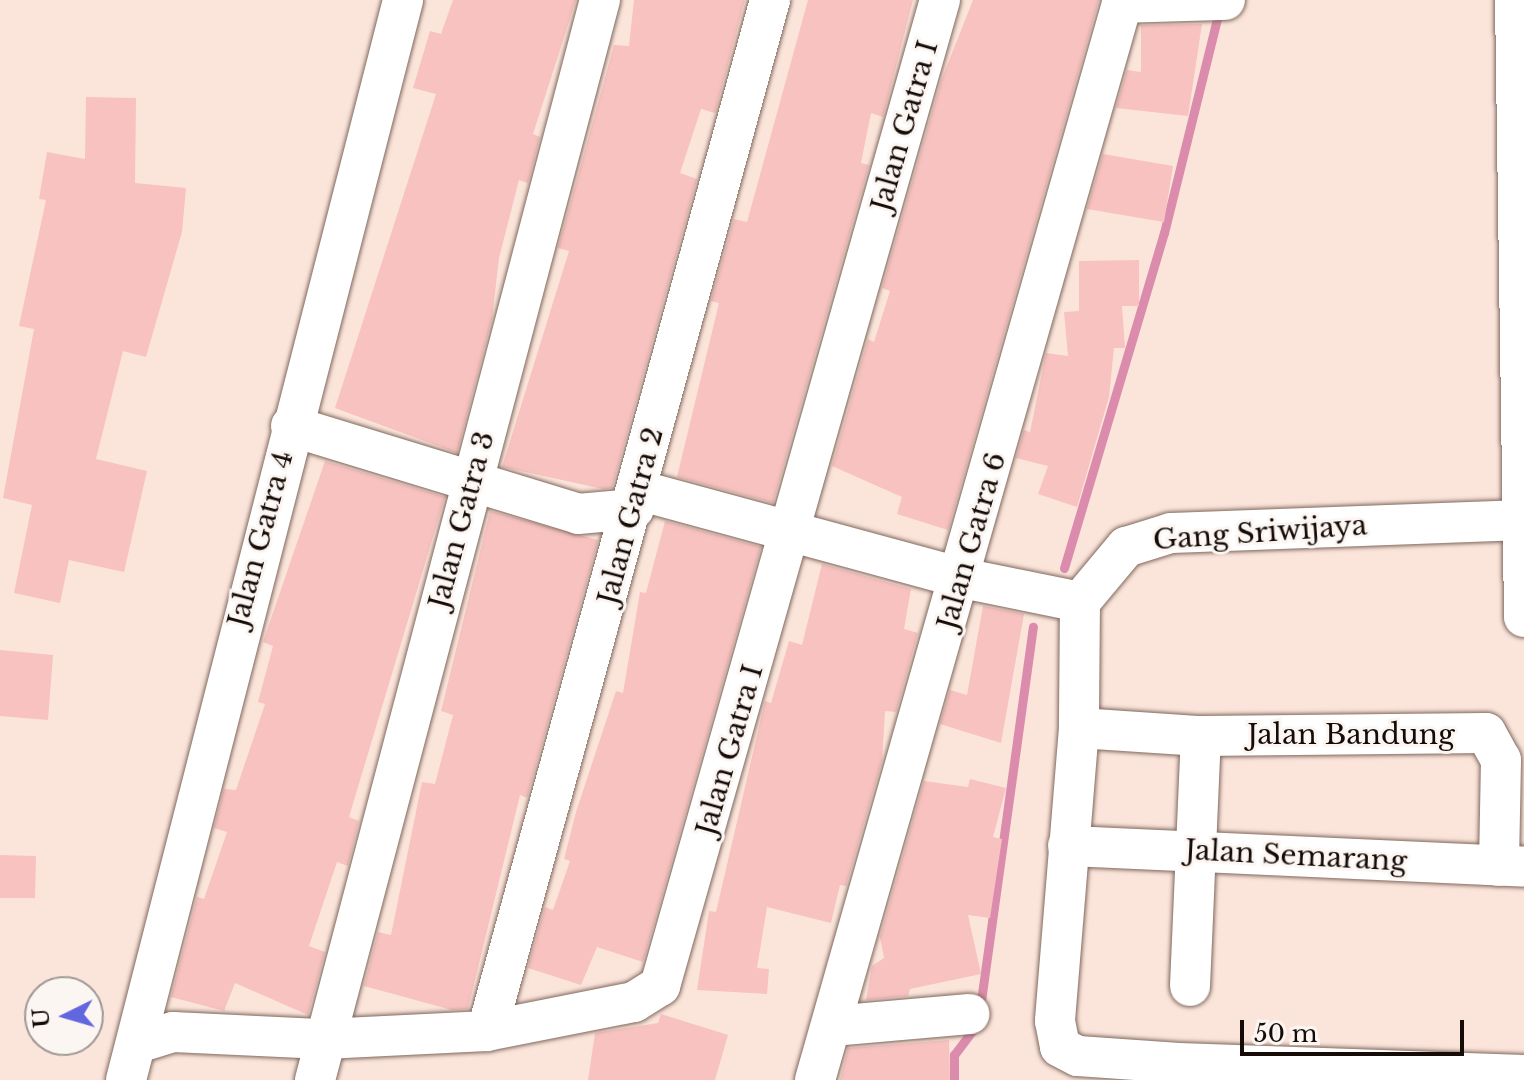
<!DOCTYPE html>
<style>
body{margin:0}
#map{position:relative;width:1524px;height:1080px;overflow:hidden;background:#fbe5db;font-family:"Libre Baskerville",serif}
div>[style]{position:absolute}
.stream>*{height:9px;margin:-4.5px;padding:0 4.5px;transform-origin:4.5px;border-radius:4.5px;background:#db8cac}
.building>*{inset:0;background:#f7c2c0}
.roads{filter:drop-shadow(0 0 2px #80685d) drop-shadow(0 0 2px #80685d)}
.minor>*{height:40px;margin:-20px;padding:0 20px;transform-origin:20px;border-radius:20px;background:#fff}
span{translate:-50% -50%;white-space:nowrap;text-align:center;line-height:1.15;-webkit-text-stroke:6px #fcf6f3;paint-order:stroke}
.street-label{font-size:28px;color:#150c08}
.north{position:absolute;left:24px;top:976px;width:80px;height:80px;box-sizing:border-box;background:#fcf6f3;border:2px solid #a09895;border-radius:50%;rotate:265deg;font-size:22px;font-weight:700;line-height:32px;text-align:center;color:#150c08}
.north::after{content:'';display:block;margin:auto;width:28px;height:36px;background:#6367df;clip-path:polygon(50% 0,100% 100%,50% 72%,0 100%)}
.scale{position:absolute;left:1240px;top:1020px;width:224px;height:36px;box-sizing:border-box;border:4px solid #150c08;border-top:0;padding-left:10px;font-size:24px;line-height:28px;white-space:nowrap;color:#150c08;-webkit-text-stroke:6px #fcf6f3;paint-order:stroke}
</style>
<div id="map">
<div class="stream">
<div style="left:1064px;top:568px;width:350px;rotate:-73.4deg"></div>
<div style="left:1164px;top:233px;width:225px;rotate:-76.1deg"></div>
<div style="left:980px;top:1008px;width:385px;rotate:-82.1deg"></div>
<div style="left:954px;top:1080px;width:25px;rotate:-90deg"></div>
<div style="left:954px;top:1055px;width:36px;rotate:-53deg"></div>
</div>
<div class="building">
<div style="clip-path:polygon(453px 0,576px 0,533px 134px,540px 137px,528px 183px,519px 180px,499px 258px,492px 319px,457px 453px,335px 408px,436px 94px,413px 88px,430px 31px,441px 34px)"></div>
<div style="clip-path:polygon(634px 0,745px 0,715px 113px,701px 109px,680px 173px,697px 179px,612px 488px,603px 489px,502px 467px,569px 251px,558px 248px,614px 45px,629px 46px)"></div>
<div style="clip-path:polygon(808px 0,913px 0,883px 117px,871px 113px,861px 163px,869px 165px,773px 503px,677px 477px,719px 303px,711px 301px,734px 219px,747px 222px)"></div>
<div style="clip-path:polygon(973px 0,1099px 0,948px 530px,897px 514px,902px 497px,832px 466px,868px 339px,874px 342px,890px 291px,882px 288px,941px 81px)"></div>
<div style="clip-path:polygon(1202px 24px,1188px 116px,1116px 108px,1127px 70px,1141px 72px,1141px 25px)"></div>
<div style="clip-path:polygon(86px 97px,136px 98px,135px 183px,186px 188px,182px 232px,146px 357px,123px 351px,96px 459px,147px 471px,124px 572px,69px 560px,60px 603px,14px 593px,32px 505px,3px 498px,34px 329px,19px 326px,46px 200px,39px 199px,47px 152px,85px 159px)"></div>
<div style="clip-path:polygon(1103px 154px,1173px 166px,1164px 222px,1087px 209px)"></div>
<div style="clip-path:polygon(1139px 260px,1139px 306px,1122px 306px,1125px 348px,1114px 348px,1109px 397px,1077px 507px,1038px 494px,1048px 466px,1016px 458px,1024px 430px,1030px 432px,1046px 353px,1068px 356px,1064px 312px,1079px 311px,1079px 261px)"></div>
<div style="clip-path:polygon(325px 461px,445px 497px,349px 817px,359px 821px,348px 866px,337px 862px,309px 946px,325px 952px,308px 1015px,235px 983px,224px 1011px,171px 997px,197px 897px,204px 899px,227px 832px,214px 828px,224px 789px,236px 790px,265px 704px,258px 702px,273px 646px,263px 642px)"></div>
<div style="clip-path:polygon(490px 511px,598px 540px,527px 798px,520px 795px,468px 1009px,452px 1010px,364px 986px,378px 932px,391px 935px,422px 782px,435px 784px,453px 715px,441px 711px)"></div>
<div style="clip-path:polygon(665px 521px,761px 547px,643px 962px,597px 947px,581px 985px,528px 968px,545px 907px,553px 910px,570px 861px,564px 859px,576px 812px,616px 691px,623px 693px,640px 592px,646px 593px)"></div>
<div style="clip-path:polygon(822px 564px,911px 589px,904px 629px,918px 633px,896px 712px,885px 711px,882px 761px,846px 886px,840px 885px,831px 923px,767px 907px,757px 968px,769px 969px,767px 994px,697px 990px,709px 911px,716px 912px,765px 701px,771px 703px,789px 641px,802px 645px)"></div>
<div style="clip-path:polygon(983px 606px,1024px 614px,1001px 743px,940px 724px,950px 690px,967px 695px)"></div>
<div style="clip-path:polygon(0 650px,53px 655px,48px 720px,0 716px)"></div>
<div style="clip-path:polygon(970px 779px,1006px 788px,993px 837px,1002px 839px,990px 918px,968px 915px,981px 974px,910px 989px,908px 996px,866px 1000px,872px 966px,884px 958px,880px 937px,924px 781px,968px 787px)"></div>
<div style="clip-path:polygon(0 855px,36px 856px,35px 898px,0 898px)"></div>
<div style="clip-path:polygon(661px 1014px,728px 1035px,715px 1080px,588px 1080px,595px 1033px,658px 1023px)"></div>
<div style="clip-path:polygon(949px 1040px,950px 1080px,840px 1080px,848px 1048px)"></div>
</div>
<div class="roads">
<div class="minor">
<div style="left:1515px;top:0;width:617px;rotate:89.16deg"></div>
<div style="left:1122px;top:3px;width:103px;rotate:-1.7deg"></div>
<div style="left:291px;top:426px;width:300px;rotate:17deg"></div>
<div style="left:578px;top:514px;width:56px;rotate:-5.1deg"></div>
<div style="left:638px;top:490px;width:336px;rotate:15.2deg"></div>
<div style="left:962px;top:578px;width:120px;rotate:11.5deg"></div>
<div style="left:1080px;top:602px;width:72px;rotate:-50.1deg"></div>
<div style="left:1126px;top:547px;width:47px;rotate:-17.3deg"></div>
<div style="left:1171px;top:533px;width:353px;rotate:-2.1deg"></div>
<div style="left:1080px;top:602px;width:126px;rotate:90.5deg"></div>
<div style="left:1079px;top:728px;width:294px;rotate:94.7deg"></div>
<div style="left:1055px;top:1021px;width:26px;rotate:79deg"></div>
<div style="left:1060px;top:1047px;width:20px;rotate:27deg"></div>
<div style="left:1078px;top:1056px;width:101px;rotate:4deg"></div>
<div style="left:1179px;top:1063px;width:345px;rotate:2deg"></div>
<div style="left:1079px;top:728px;width:122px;rotate:3.8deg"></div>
<div style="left:1201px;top:736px;width:285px;rotate:-0.6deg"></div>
<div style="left:1486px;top:733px;width:31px;rotate:61deg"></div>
<div style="left:1501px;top:760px;width:106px;rotate:91.1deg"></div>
<div style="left:1068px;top:846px;width:456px;rotate:2.6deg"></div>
<div style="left:1190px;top:986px;width:250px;rotate:-87.5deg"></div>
<div style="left:832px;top:1026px;width:138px;rotate:-5deg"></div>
<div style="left:487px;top:1031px;width:1069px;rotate:-74.65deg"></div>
<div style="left:137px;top:1043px;width:38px;rotate:-17deg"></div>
<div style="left:173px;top:1032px;width:151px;rotate:2.7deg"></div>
<div style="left:324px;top:1039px;width:163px;rotate:-2.8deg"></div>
<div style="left:487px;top:1031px;width:150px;rotate:-11.2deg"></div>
<div style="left:634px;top:1002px;width:31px;rotate:-32deg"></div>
<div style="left:660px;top:986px;width:1025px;rotate:-74.15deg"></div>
<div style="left:126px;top:1080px;width:1115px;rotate:-75.61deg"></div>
<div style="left:315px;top:1080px;width:1117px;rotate:-75.22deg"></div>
<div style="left:815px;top:1080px;width:1123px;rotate:-74.08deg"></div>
</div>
</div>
<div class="street-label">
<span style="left:905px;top:126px;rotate:-74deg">Jalan Gatra I</span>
<span style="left:631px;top:516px;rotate:-75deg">Jalan Gatra 2</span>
<span style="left:462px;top:520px;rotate:-75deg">Jalan Gatra 3</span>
<span style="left:1260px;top:533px;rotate:-4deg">Gang Sriwijaya</span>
<span style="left:261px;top:539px;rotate:-75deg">Jalan Gatra 4</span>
<span style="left:972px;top:541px;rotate:-74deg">Jalan Gatra 6</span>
<span style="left:1351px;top:735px">Jalan Bandung</span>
<span style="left:730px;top:750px;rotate:-74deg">Jalan Gatra I</span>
<span style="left:1296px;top:856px;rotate:3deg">Jalan Semarang</span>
</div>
<div class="north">U</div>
<div class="scale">50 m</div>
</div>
